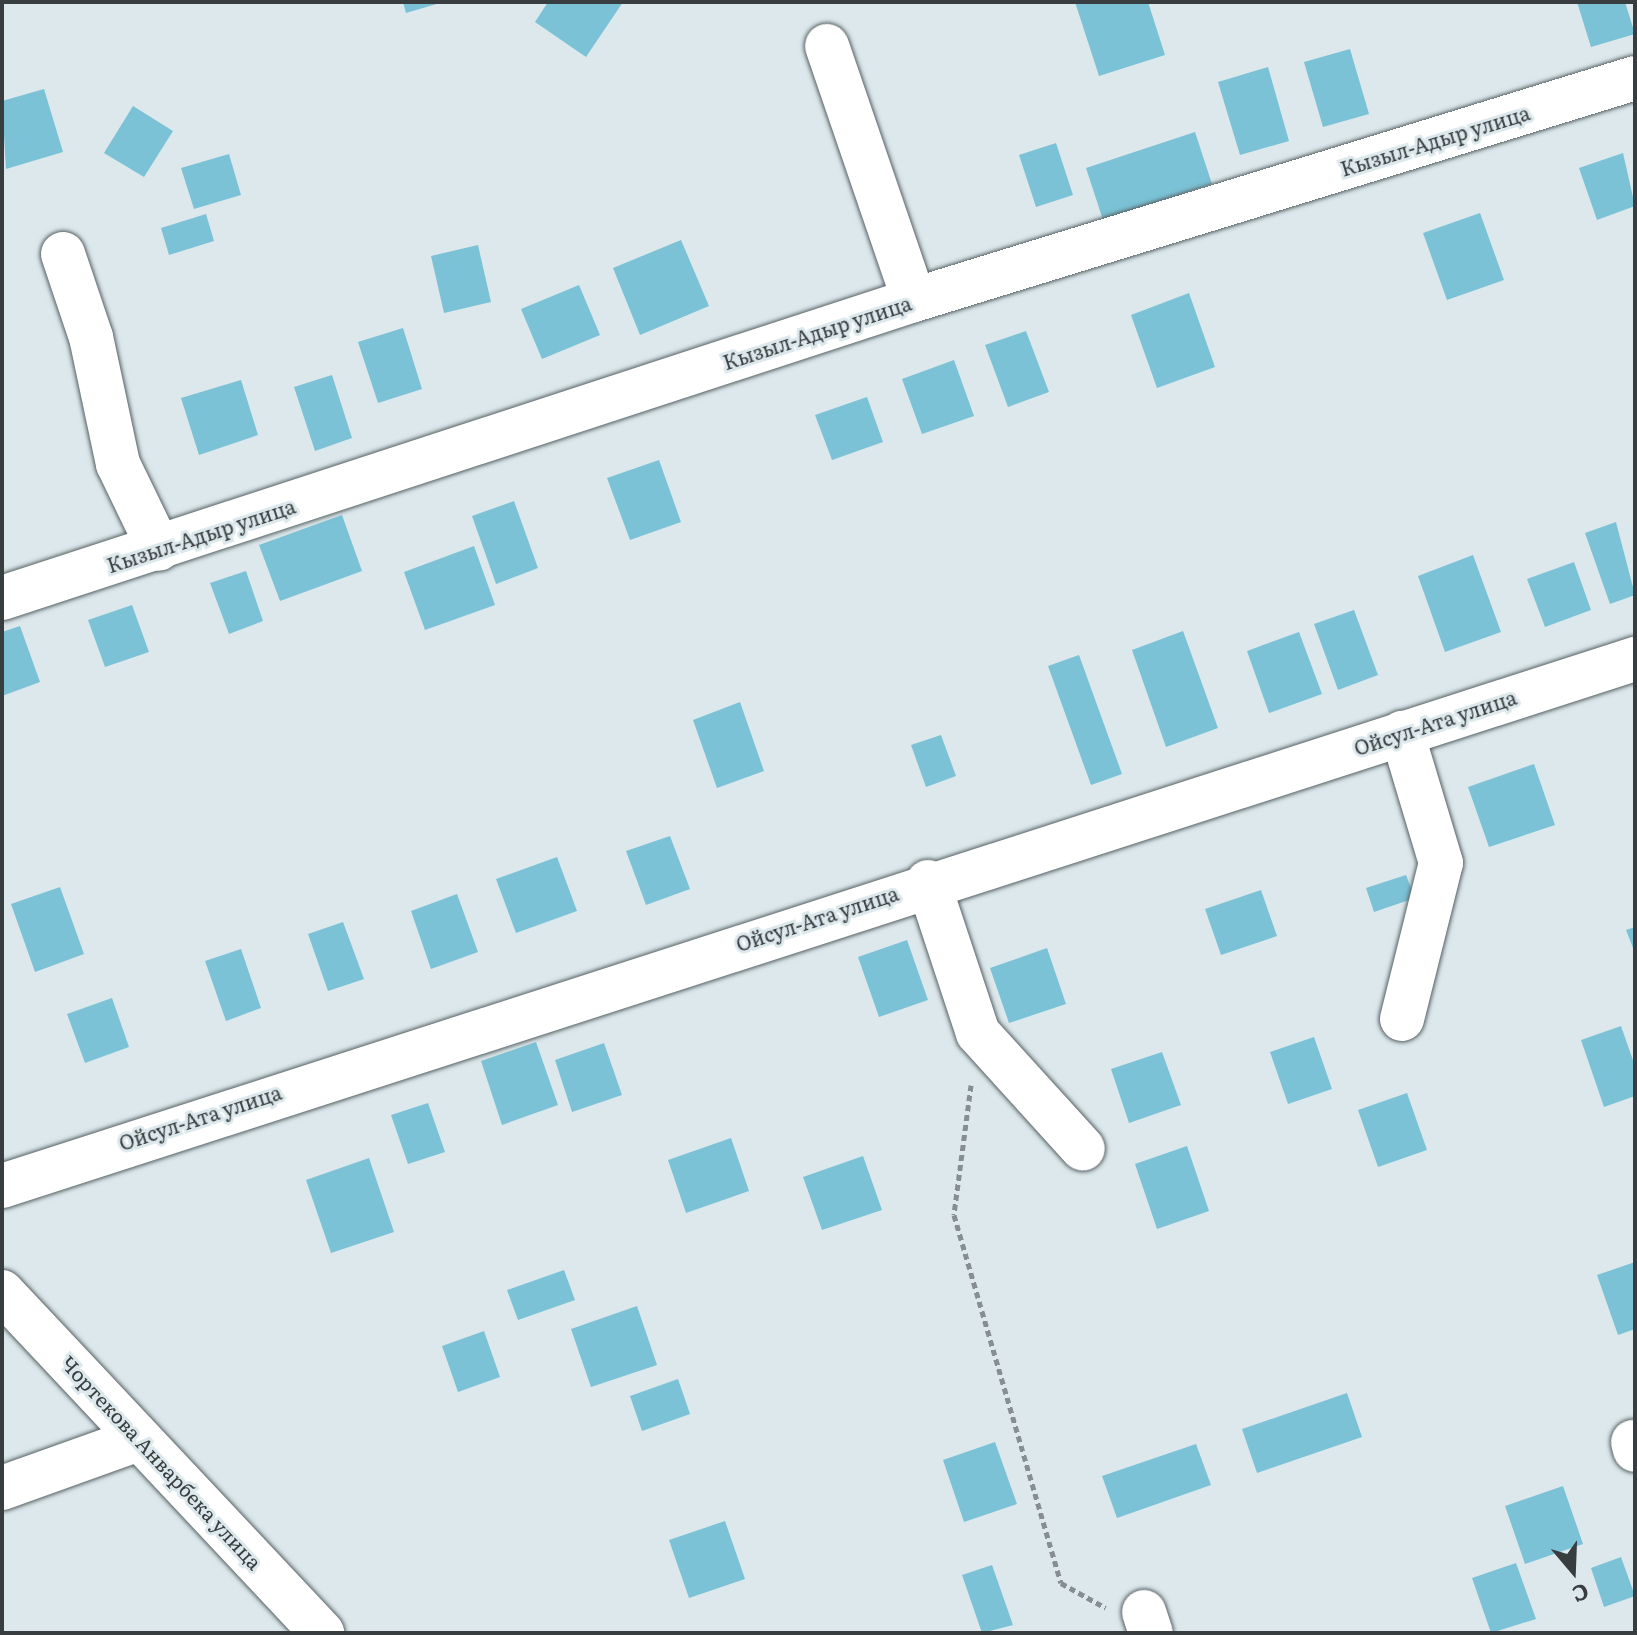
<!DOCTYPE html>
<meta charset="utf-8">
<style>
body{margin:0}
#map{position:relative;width:1637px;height:1635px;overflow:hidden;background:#dce8ec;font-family:Literata,serif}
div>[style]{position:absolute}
.building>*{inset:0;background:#7bc2d6}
.path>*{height:5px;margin-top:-2.5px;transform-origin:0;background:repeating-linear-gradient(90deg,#868e91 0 6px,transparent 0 10px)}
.roads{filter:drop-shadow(0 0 2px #576164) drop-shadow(0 0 2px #576164)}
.minor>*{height:44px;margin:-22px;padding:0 22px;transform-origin:22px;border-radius:22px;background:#fff}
span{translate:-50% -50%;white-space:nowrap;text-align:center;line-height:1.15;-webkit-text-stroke:6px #dce8ec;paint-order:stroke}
.street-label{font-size:20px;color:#383d3f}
.frame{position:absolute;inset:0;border:4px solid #383d3f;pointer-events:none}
.north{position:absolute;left:1533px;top:1531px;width:80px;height:80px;-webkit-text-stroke:6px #dce8ec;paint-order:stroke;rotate:161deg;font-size:22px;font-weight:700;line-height:32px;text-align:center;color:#383d3f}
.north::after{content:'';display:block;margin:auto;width:28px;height:36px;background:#383d3f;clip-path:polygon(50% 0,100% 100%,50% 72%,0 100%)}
</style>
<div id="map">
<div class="building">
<div style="clip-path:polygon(403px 2px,440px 2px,440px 3px,406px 13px)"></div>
<div style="clip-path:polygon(548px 2px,623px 2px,586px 57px,535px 22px)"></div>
<div style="clip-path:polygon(1075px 2px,1148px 2px,1165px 55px,1099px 76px)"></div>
<div style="clip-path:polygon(1577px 2px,1625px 2px,1635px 34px,1591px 47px)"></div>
<div style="clip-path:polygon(1350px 49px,1369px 114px,1323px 127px,1304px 62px)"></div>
<div style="clip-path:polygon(1268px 67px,1289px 141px,1240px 155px,1218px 82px)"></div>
<div style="clip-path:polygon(44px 89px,63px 152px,6px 169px,2px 101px)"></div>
<div style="clip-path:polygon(133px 106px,173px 131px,144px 177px,104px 153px)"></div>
<div style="clip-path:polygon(1195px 132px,1212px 184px,1103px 220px,1086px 168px)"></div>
<div style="clip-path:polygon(1056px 143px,1073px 195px,1036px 207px,1019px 155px)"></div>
<div style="clip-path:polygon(1623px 153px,1635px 206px,1597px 220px,1579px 168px)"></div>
<div style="clip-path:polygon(229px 154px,241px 195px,194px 209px,181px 168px)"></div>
<div style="clip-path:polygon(1480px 213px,1504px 280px,1447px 300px,1423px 233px)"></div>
<div style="clip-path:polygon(206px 214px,214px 241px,169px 255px,161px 228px)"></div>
<div style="clip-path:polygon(681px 240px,709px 306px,640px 335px,613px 268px)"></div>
<div style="clip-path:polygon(478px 245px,491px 302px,444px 313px,431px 256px)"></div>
<div style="clip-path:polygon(579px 285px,600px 335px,542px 359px,521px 309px)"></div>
<div style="clip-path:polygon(1189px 293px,1215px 367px,1157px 388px,1131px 315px)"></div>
<div style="clip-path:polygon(403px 328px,422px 389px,378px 403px,358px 342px)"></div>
<div style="clip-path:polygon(1026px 331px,1049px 392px,1008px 407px,985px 345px)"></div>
<div style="clip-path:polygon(954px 360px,974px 416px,922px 434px,902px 379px)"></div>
<div style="clip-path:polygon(332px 375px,352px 438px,315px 451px,294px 387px)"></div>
<div style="clip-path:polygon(241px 380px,258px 435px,199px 455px,181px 398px)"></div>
<div style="clip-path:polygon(867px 397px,883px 442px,832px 460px,815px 415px)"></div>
<div style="clip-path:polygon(659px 460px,681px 522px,630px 540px,607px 478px)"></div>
<div style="clip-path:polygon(514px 501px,538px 568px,496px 584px,472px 516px)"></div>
<div style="clip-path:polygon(342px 515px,362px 571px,280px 601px,259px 545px)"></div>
<div style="clip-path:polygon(1616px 522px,1635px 595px,1610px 604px,1585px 533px)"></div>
<div style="clip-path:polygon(474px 546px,495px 605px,425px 630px,404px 572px)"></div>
<div style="clip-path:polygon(1473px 555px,1501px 632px,1445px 652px,1418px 576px)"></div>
<div style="clip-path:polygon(1574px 562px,1591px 610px,1545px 627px,1527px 579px)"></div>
<div style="clip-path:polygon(246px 571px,263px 621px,229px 634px,210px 583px)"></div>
<div style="clip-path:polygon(132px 605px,149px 652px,105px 667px,88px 620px)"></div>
<div style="clip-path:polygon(1354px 610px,1378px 675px,1338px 690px,1314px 624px)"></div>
<div style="clip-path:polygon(20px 626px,40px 682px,2px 696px,2px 632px)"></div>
<div style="clip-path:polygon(1183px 631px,1218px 728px,1166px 747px,1132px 650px)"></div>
<div style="clip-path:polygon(1299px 632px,1322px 694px,1269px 713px,1247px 651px)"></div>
<div style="clip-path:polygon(1079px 655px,1122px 774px,1091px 785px,1048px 666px)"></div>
<div style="clip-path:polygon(740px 702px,764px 771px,717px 788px,693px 720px)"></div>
<div style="clip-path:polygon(941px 735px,956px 776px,926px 787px,911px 745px)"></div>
<div style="clip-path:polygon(1534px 764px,1555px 825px,1489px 847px,1468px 787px)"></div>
<div style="clip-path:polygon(670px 836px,690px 889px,646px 905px,626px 851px)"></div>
<div style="clip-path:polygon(557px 857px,577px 911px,516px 933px,496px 879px)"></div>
<div style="clip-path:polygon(1406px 875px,1415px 898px,1374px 912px,1366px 888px)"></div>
<div style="clip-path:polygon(60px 887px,84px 954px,35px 972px,11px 904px)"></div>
<div style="clip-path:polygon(1261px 890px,1277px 936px,1221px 955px,1205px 909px)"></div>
<div style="clip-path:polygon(457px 894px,478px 952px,431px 969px,411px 911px)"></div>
<div style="clip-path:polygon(343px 922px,364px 979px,328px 991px,308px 934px)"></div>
<div style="clip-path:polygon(1635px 927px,1635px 953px,1626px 930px)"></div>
<div style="clip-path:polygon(907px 940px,928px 1000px,879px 1017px,858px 957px)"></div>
<div style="clip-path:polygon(1047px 948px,1066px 1004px,1009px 1023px,990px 968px)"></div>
<div style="clip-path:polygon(241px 949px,261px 1008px,226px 1021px,205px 961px)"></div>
<div style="clip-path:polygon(112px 998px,129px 1047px,85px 1063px,67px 1014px)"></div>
<div style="clip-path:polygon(1621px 1026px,1635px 1066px,1635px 1096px,1604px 1107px,1581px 1040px)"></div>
<div style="clip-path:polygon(1314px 1037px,1332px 1089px,1288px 1104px,1270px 1052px)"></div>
<div style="clip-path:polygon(536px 1042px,558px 1105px,502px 1125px,481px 1061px)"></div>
<div style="clip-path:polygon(604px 1043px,622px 1095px,572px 1112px,555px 1060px)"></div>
<div style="clip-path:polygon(1162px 1052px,1181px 1105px,1129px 1123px,1111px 1069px)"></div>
<div style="clip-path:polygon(1407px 1093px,1427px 1150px,1378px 1167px,1358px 1110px)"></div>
<div style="clip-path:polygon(428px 1103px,445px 1152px,408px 1164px,391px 1115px)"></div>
<div style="clip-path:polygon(731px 1138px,749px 1191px,686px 1213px,668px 1160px)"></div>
<div style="clip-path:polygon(1187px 1146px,1209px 1211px,1157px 1229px,1135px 1164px)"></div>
<div style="clip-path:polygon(863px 1156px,882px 1210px,822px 1230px,803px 1177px)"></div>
<div style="clip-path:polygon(369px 1158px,394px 1232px,331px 1253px,306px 1180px)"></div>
<div style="clip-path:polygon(1635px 1262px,1635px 1329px,1618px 1335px,1597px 1275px)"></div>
<div style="clip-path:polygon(564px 1270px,575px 1300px,518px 1320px,507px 1290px)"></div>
<div style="clip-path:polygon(637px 1306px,657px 1365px,591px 1387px,571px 1329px)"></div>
<div style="clip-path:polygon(484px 1331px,500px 1377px,458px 1392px,442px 1346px)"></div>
<div style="clip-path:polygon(678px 1379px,690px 1414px,642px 1431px,630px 1396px)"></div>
<div style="clip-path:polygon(1347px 1393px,1362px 1437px,1257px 1473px,1242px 1429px)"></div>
<div style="clip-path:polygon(995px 1442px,1017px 1504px,964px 1522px,943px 1460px)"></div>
<div style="clip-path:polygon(1196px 1444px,1211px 1485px,1117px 1518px,1102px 1476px)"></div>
<div style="clip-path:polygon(1563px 1486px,1583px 1544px,1525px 1564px,1505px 1506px)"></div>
<div style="clip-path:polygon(725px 1521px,745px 1579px,689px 1598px,669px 1540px)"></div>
<div style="clip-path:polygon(1621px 1557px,1635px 1596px,1604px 1607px,1591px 1568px)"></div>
<div style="clip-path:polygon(1516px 1563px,1536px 1619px,1491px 1633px,1472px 1578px)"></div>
<div style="clip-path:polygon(992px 1565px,1013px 1625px,982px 1633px,962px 1575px)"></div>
</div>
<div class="path">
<div style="left:971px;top:1085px;width:131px;rotate:97.5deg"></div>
<div style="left:954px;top:1215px;width:383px;rotate:73.8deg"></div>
<div style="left:1061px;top:1583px;width:51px;rotate:29.1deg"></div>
</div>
<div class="roads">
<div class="minor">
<div style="left:827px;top:46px;width:268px;rotate:71.1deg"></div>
<div style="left:63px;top:254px;width:88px;rotate:71.4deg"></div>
<div style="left:91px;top:337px;width:130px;rotate:78deg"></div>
<div style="left:118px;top:464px;width:94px;rotate:64.2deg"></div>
<div style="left:2px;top:598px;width:959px;rotate:-18.1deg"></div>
<div style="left:914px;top:300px;width:754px;rotate:-17.11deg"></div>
<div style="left:928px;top:882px;width:159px;rotate:71.7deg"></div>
<div style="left:978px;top:1033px;width:156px;rotate:47.8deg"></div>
<div style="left:1402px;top:1019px;width:161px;rotate:-76deg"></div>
<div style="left:1441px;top:863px;width:136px;rotate:-106.7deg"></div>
<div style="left:2px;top:1186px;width:1716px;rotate:-17.89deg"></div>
<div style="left:2px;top:1292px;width:468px;rotate:46.8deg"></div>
<div style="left:1633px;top:1442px;width:8px;rotate:76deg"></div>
<div style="left:2px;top:1488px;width:145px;rotate:-19.7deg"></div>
<div style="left:1144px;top:1612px;width:22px;rotate:72deg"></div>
</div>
</div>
<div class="street-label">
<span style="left:1435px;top:140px;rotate:-17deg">Кызыл-Адыр улица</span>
<span style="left:817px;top:332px;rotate:-18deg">Кызыл-Адыр улица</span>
<span style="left:201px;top:535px;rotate:-18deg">Кызыл-Адыр улица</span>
<span style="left:1435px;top:722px;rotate:-18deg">Ойсул-Ата улица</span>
<span style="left:817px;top:918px;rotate:-18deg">Ойсул-Ата улица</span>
<span style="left:200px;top:1117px;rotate:-18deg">Ойсул-Ата улица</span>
<span style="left:162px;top:1462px;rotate:47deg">Чортекова Анварбека улица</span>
</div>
<div class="frame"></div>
<div class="north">С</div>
</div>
